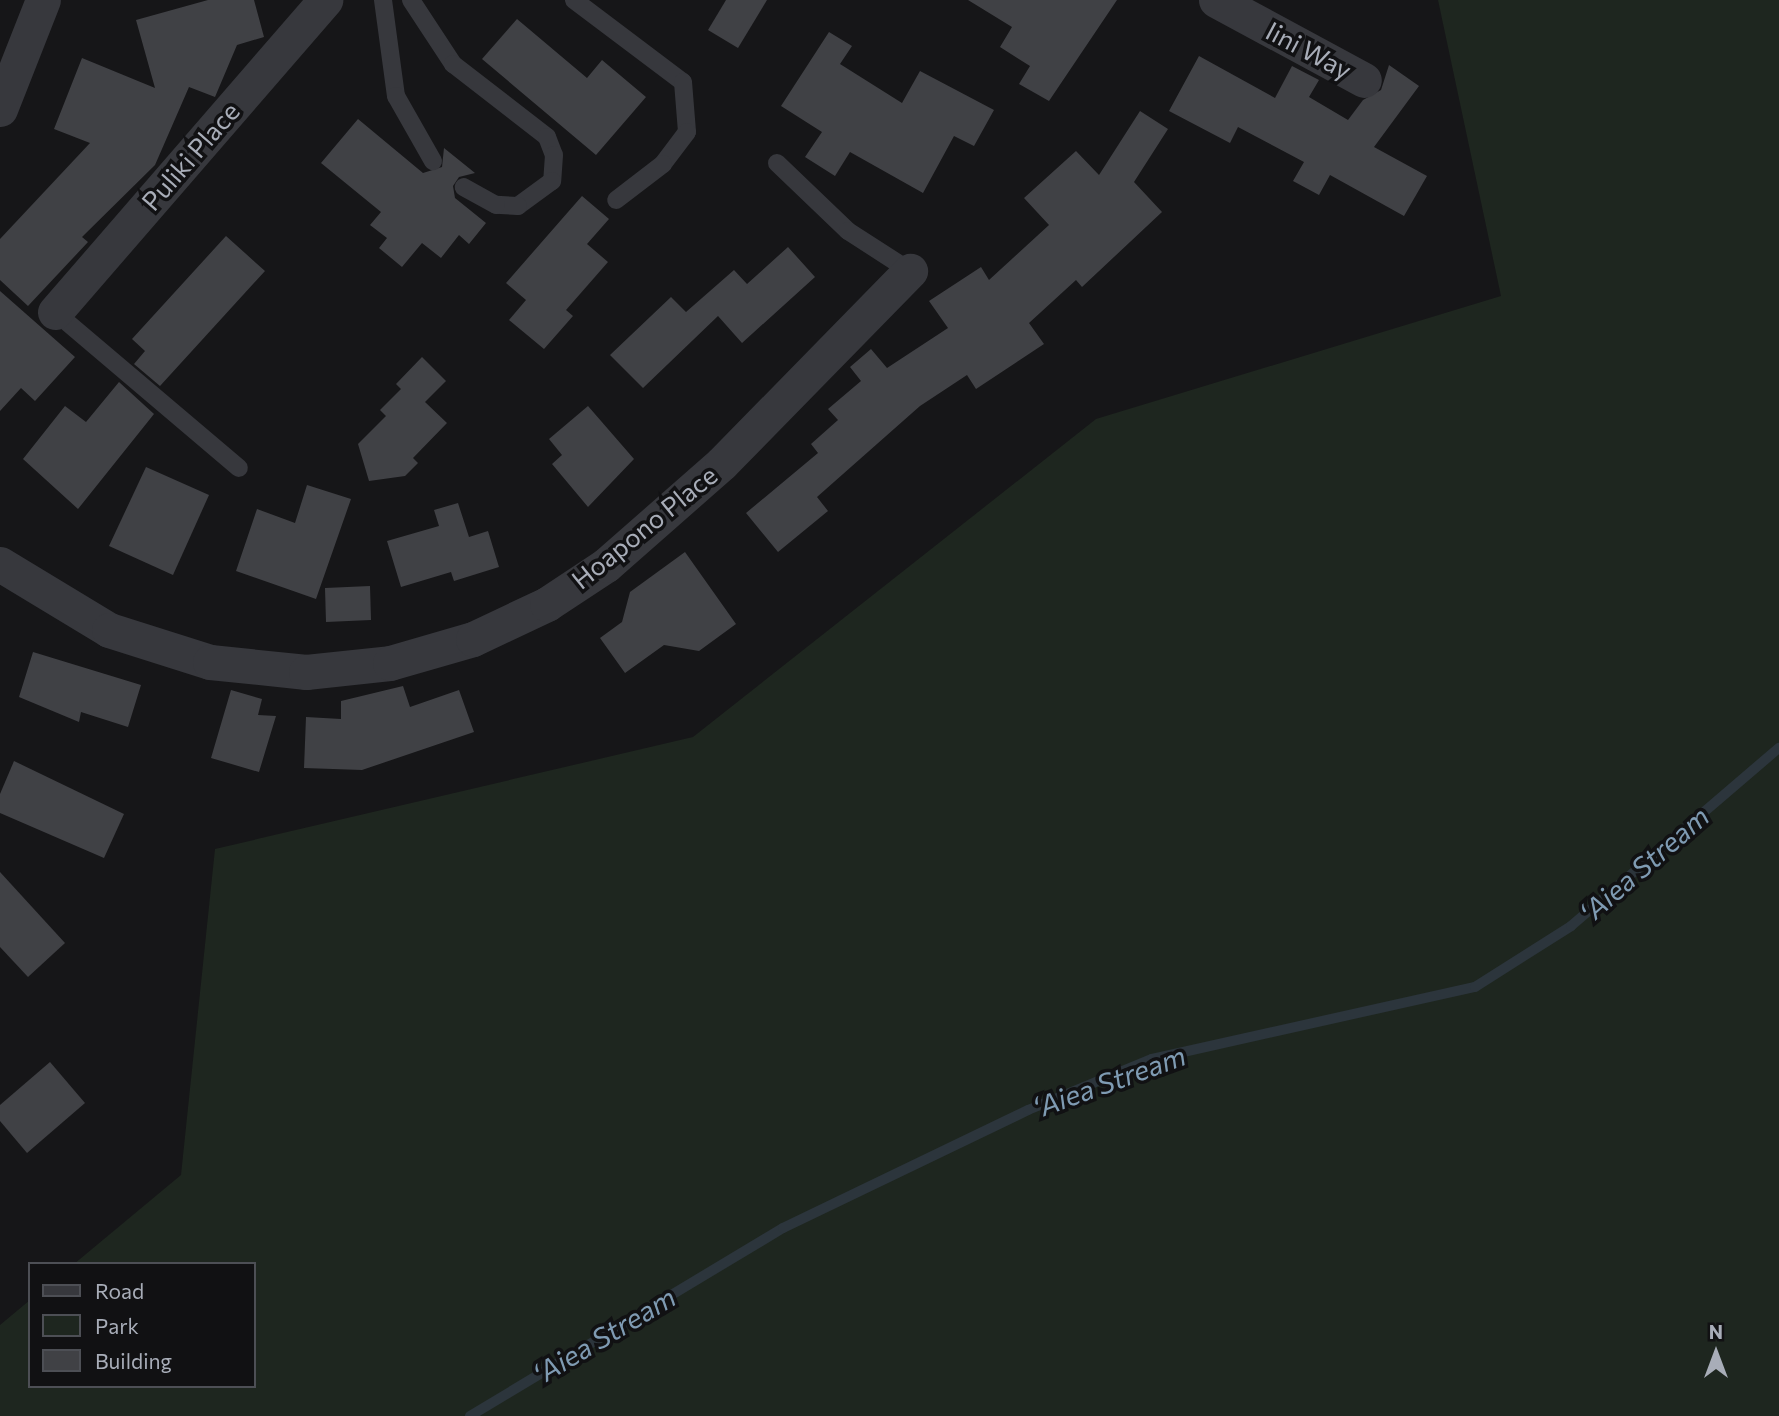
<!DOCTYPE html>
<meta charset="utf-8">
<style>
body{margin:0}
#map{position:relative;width:1779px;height:1416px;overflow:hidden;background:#161618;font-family:Commissioner,sans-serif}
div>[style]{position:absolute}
.green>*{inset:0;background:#1e261f}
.stream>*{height:10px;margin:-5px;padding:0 5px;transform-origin:5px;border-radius:5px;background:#2c353c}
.building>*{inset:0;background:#404145}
.service>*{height:18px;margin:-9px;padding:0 9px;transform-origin:9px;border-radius:9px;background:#37383d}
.minor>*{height:35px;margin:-17.5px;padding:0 17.5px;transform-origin:17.5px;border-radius:17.5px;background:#37383d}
span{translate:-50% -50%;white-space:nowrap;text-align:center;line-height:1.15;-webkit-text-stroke:7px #111113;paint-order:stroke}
.street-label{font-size:26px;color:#a8adb8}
.water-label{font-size:28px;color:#7f9bb3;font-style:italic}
.legend{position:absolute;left:28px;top:1262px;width:228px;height:126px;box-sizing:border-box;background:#111113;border:2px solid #4d4f55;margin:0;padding:9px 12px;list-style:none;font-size:21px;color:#a8adb8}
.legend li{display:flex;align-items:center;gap:14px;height:35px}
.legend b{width:35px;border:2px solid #4d4f55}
.north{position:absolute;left:1681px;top:1318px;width:70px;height:70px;-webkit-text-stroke:5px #111113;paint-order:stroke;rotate:0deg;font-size:19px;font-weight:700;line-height:28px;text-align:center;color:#a8adb8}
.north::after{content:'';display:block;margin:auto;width:24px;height:32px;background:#a8adb8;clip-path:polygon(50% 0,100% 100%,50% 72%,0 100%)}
</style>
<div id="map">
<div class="green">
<div style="clip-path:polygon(1438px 0,1779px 0,1779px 1416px,0 1416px,0 1325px,30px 1300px,30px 1386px,254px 1386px,254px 1264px,74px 1264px,181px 1175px,215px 849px,693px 737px,1096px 419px,1501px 296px)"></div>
</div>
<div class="stream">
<div style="left:470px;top:1416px;width:365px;rotate:-31deg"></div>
<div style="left:783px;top:1228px;width:272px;rotate:-25.7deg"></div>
<div style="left:1028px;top:1110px;width:134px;rotate:-22.4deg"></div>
<div style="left:1152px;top:1059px;width:331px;rotate:-12.6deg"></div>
<div style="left:1475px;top:987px;width:114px;rotate:-32.4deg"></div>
<div style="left:1571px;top:926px;width:274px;rotate:-40.6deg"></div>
</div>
<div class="building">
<div style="clip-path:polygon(208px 0,254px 0,264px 37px,237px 45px,215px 97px,189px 87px,155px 165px,82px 237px,88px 242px,28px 306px,0 280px,0 239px,90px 143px,54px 129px,82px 58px,155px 88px,136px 20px)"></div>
<div style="clip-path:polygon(726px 0,767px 0,738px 48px,708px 30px)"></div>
<div style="clip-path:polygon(968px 0,1117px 0,1049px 101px,1019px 84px,1030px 66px,1000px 47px,1012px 27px)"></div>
<div style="clip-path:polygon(517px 19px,587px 78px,602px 60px,646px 97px,596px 155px,482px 59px)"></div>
<div style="clip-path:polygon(829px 32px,852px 46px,840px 64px,902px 103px,920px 71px,994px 110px,974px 146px,954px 136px,923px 193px,850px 152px,835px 176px,805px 157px,822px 132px,781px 106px)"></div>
<div style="clip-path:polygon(1199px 56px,1275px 98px,1292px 66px,1319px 80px,1309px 97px,1348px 120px,1363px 100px,1381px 90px,1389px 65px,1419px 86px,1374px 147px,1427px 176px,1404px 216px,1330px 175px,1319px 195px,1293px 181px,1304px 162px,1238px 127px,1230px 143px,1169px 111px)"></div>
<div style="clip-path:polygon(1140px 111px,1168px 129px,1134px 182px,1162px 212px,1082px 287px,1076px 280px,1029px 323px,1044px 344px,976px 389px,967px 375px,920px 406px,817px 497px,828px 511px,778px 552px,746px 513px,818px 453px,811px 444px,838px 420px,828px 409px,861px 381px,850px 367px,871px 349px,887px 368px,948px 328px,929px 301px,981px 267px,989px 280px,1049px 225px,1024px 198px,1076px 151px,1099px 175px)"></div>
<div style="clip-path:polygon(358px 119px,423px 173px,442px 167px,444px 148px,475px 173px,459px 177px,453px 186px,455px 198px,486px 223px,469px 244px,459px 235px,441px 258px,422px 243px,402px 267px,379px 248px,387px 238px,370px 225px,381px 212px,321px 163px)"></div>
<div style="clip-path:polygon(582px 196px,609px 219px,587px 244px,608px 262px,566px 310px,573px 316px,544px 349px,509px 320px,526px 300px,506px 283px)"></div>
<div style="clip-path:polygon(226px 236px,265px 271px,160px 386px,134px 364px,145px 351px,132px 339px)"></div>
<div style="clip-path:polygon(788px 247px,815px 277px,742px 343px,718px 316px,643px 388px,610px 355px,671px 297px,686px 312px,734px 270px,747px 284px)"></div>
<div style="clip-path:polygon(0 291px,75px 357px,35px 401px,21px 388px,0 411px)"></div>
<div style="clip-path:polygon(422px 357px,446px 381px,425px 402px,447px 423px,413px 458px,418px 463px,405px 476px,369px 481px,358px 444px,386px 416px,380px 410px,401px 389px,396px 384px)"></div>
<div style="clip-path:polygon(119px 382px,154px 414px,78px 509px,23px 459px,65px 406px,86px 422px)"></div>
<div style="clip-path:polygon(588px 406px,634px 459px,588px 507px,552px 464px,562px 455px,549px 439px)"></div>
<div style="clip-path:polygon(146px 467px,209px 495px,173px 575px,109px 546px)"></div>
<div style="clip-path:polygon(307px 485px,351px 499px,316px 599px,236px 571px,257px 509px,295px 523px)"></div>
<div style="clip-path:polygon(458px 503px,469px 537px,488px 531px,499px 567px,454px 581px,451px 572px,401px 587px,387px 541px,439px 526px,434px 510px)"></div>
<div style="clip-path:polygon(685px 552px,736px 624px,699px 651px,664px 645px,625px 673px,600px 638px,622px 622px,630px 592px)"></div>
<div style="clip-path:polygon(370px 586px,371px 620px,326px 622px,325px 588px)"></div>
<div style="clip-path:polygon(33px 652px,141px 685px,128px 727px,81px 712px,79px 722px,19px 697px)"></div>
<div style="clip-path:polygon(403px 686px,410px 707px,459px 690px,474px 732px,362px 770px,304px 768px,306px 717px,341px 719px,341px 701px)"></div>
<div style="clip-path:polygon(231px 690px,262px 699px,258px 715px,276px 716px,259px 772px,211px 758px)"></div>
<div style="clip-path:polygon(14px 761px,124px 814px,104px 858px,0 813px,0 794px)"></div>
<div style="clip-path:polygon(0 872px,65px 943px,28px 977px,0 947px)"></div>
<div style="clip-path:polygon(50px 1062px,85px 1103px,27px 1153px,0 1121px,0 1105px)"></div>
</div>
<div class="service">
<div style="left:383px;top:0;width:97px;rotate:82.3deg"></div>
<div style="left:396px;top:96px;width:75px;rotate:60.4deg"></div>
<div style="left:411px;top:0;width:77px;rotate:56.7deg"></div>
<div style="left:453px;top:64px;width:119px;rotate:37.8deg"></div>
<div style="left:547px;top:137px;width:19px;rotate:69deg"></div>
<div style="left:554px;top:155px;width:26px;rotate:94deg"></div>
<div style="left:552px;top:181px;width:42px;rotate:143.7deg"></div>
<div style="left:518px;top:206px;width:22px;rotate:-177deg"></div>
<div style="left:496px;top:205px;width:37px;rotate:-151deg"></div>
<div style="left:574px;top:0;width:136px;rotate:37deg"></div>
<div style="left:683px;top:82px;width:50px;rotate:85.4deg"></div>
<div style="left:687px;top:132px;width:40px;rotate:127deg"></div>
<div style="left:663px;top:164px;width:59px;rotate:142.5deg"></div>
<div style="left:777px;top:163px;width:98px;rotate:43.8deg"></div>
<div style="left:848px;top:231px;width:74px;rotate:32.8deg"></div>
<div style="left:55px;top:312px;width:241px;rotate:40.3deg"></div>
</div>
<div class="minor">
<div style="left:1216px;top:0;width:168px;rotate:28.4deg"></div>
<div style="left:0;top:109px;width:117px;rotate:-68.5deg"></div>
<div style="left:55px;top:312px;width:413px;rotate:-49.1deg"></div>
<div style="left:0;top:564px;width:127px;rotate:31.2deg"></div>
<div style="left:109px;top:630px;width:106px;rotate:17.6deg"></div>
<div style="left:210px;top:662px;width:97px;rotate:5.9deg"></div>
<div style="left:306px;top:672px;width:84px;rotate:-6.1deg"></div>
<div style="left:390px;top:663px;width:86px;rotate:-16.1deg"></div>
<div style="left:473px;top:639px;width:82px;rotate:-25.3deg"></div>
<div style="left:547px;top:604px;width:71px;rotate:-33.5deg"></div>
<div style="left:606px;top:565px;width:154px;rotate:-41.3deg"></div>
<div style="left:722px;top:463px;width:269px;rotate:-45.6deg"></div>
</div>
<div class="street-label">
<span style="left:1309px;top:50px;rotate:28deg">Iini Way</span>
<span style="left:190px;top:156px;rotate:-49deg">Puliki Place</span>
<span style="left:644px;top:527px;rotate:-39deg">Hoapono Place</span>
</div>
<div class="water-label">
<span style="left:1644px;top:864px;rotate:-41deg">ʻAiea Stream</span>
<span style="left:1109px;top:1081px;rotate:-20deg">ʻAiea Stream</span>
<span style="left:604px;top:1335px;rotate:-31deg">ʻAiea Stream</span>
</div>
<ul class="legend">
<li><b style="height:9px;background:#37383d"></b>Road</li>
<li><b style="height:19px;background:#1e261f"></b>Park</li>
<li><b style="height:19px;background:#404145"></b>Building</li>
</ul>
<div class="north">N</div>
</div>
